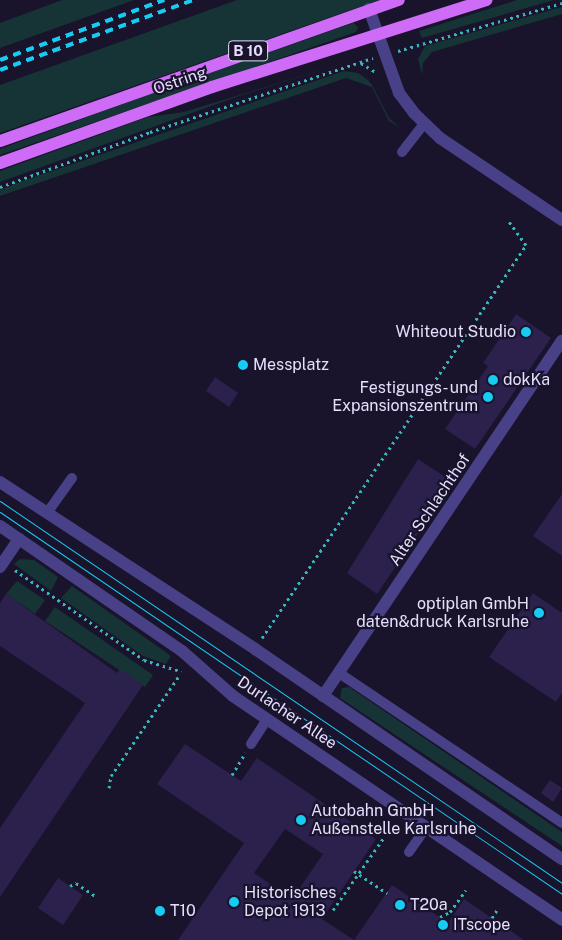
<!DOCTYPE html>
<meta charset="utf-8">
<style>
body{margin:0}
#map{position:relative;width:562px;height:940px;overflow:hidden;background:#19132c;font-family:"Public Sans",sans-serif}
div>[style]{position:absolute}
.green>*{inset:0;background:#163435}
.building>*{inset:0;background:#2c204c}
.path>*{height:3px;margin-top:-1.5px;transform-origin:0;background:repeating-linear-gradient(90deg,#38b7b9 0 2.5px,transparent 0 6.5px)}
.service>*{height:10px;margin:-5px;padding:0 5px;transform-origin:5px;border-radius:5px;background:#494188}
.minor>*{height:12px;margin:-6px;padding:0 6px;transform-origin:6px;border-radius:6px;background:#494188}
.tertiary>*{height:12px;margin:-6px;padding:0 6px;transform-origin:6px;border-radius:6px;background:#494188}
.primary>*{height:12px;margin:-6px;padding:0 6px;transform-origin:6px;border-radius:6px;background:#ce6cf7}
.tram>*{height:1px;margin:-0.5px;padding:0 0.5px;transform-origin:0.5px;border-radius:0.5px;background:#16ccf3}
.rail>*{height:4px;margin-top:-2px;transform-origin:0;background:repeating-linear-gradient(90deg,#16ccf3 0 8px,transparent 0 14px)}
.dots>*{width:14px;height:14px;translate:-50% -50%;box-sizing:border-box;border:2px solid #19132c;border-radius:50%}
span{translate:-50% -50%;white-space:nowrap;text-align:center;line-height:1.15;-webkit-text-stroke:4.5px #19132c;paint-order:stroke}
.shield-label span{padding:1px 4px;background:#19132c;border:1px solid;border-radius:4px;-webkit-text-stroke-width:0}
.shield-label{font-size:15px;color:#e5dffd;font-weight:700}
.street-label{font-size:16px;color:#e5dffd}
.poi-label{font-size:16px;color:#e5dffd}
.right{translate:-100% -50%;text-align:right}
.left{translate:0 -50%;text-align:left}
</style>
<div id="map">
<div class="green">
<div style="clip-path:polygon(62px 0,134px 0,0 48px,0 23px)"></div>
<div style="clip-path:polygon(237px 0,379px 0,0 133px,0 85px)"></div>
<div style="clip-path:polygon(517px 0,554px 0,422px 38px,419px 31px,416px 32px)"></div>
<div style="clip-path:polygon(562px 7px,562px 14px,432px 52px,423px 63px,422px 75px,418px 59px,425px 46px)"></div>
<div style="clip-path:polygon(353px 23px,358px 27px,356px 32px,0 155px,0 149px,139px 98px)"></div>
<div style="clip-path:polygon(350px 61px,239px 96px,0 182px,0 171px,148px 117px,184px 112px)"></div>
<div style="clip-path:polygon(344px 71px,358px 73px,367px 79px,372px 85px,389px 118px,400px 128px,389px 121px,372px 87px,346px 78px,0 196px,0 190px,20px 182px)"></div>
<div style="clip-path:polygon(20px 559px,34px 560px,58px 577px,51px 591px,14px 564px)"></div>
<div style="clip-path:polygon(17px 581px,45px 600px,35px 614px,6px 594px)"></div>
<div style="clip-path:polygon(72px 586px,171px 656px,166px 664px,143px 656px,61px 598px)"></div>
<div style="clip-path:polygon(55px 607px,153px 675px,145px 687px,45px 621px)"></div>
<div style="clip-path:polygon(349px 687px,562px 832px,562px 846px,340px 698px,342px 688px)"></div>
</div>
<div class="building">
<div style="clip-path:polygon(516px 314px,551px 338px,475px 449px,445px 429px,488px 366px,483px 363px)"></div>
<div style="clip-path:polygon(215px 377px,238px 393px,229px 407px,206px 391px)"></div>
<div style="clip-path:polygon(418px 459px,453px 482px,377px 594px,347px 573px)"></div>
<div style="clip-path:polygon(562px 494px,562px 556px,533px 536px)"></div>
<div style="clip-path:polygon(533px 593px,562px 613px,562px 693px,556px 702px,489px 657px)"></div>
<div style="clip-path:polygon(6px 594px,117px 673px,120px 669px,143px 685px,0 897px,0 828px,85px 703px,0 646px,0 603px)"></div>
<div style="clip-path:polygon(evenodd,185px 744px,241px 781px,257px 758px,376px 839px,322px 919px,354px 940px,178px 940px,244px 843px,157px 784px,185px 744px,285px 829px,323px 854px,292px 899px,254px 873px,285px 829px)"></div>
<div style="clip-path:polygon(550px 780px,562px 788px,553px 802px,541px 793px)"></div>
<div style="clip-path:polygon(58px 878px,83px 895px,63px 925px,38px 908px)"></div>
<div style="clip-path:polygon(392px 885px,448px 923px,464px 899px,524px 940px,354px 940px)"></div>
</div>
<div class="path">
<div style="left:398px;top:51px;width:171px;rotate:-16.3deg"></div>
<div style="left:361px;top:63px;width:19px;rotate:32deg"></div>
<div style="left:0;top:187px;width:160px;rotate:-20.1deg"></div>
<div style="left:150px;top:132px;width:235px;rotate:-18.4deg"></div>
<div style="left:15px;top:570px;width:157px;rotate:34.9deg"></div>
<div style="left:144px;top:660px;width:39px;rotate:17deg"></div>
<div style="left:262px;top:638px;width:473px;rotate:-56.1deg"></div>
<div style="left:526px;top:245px;width:31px;rotate:-126deg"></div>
<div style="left:232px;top:775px;width:26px;rotate:-59deg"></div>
<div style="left:109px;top:788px;width:12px;rotate:-81deg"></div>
<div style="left:111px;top:776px;width:121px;rotate:-55.8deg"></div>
<div style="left:354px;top:871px;width:40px;rotate:34deg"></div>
<div style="left:70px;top:886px;width:7px;rotate:-27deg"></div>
<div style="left:76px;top:883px;width:25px;rotate:34deg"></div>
<div style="left:333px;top:910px;width:90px;rotate:-54.9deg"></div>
<div style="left:440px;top:917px;width:11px;rotate:-27deg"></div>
<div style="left:450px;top:912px;width:27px;rotate:-54deg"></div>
<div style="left:492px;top:918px;width:9px;rotate:-58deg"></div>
</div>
<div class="service">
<div style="left:402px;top:152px;width:36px;rotate:-52deg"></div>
<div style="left:47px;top:513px;width:43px;rotate:-54.5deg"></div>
<div style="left:339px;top:673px;width:269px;rotate:33.9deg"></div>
<div style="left:251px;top:744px;width:30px;rotate:-57deg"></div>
<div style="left:409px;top:852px;width:29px;rotate:-55deg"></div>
</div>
<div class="minor">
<div style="left:369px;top:9px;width:89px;rotate:70.3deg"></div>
<div style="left:399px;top:93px;width:25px;rotate:53deg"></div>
<div style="left:414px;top:113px;width:36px;rotate:44deg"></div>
<div style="left:440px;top:138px;width:147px;rotate:33.9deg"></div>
<div style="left:0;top:567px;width:34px;rotate:-56deg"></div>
<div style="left:323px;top:696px;width:428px;rotate:-56.1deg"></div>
</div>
<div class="tertiary">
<div style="left:0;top:482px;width:305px;rotate:33.2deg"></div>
<div style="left:255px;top:649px;width:372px;rotate:34.4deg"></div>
<div style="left:0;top:526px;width:221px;rotate:34.5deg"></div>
<div style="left:182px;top:651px;width:68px;rotate:41.4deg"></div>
<div style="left:233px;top:696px;width:398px;rotate:34.2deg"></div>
</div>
<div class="primary">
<div style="left:0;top:141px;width:423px;rotate:-19.5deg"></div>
<div style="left:0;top:163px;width:225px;rotate:-19.7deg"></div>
<div style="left:212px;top:87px;width:288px;rotate:-17.6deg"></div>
</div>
<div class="tram">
<div style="left:0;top:501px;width:680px;rotate:34.2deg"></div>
<div style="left:0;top:512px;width:680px;rotate:34.2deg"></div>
</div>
<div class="rail">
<div style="left:0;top:60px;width:175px;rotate:-20.1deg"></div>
<div style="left:0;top:70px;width:205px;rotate:-19.9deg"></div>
</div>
<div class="dots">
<div style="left:526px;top:332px;background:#16ccf3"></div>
<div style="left:243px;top:365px;background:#16ccf3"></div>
<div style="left:493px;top:380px;background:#16ccf3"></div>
<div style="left:488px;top:397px;background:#16ccf3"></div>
<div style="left:539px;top:613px;background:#16ccf3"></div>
<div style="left:301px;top:820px;background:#16ccf3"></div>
<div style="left:234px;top:902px;background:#16ccf3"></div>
<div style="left:400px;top:905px;background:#16ccf3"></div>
<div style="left:160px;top:911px;background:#16ccf3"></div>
<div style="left:443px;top:925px;background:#16ccf3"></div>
</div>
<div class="shield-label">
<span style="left:248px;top:51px">B 10</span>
</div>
<div class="street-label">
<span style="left:180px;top:81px;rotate:-19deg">Ostring</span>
<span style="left:430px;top:510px;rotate:-56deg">Alter Schlachthof</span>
<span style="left:287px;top:713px;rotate:34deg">Durlacher Allee</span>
</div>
<div class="poi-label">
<span class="right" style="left:516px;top:332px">Whiteout Studio</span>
<span class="left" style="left:253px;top:365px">Messplatz</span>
<span class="left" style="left:503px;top:380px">dokKa</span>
<span class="right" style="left:478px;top:397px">Festigungs- und<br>Expansionszentrum</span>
<span class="right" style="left:529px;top:613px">optiplan GmbH<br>daten&amp;druck Karlsruhe</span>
<span class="left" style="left:311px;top:820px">Autobahn GmbH<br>Außenstelle Karlsruhe</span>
<span class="left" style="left:244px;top:902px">Historisches<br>Depot 1913</span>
<span class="left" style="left:410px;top:905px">T20a</span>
<span class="left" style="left:170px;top:911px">T10</span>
<span class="left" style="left:453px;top:925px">ITscope</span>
</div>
</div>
